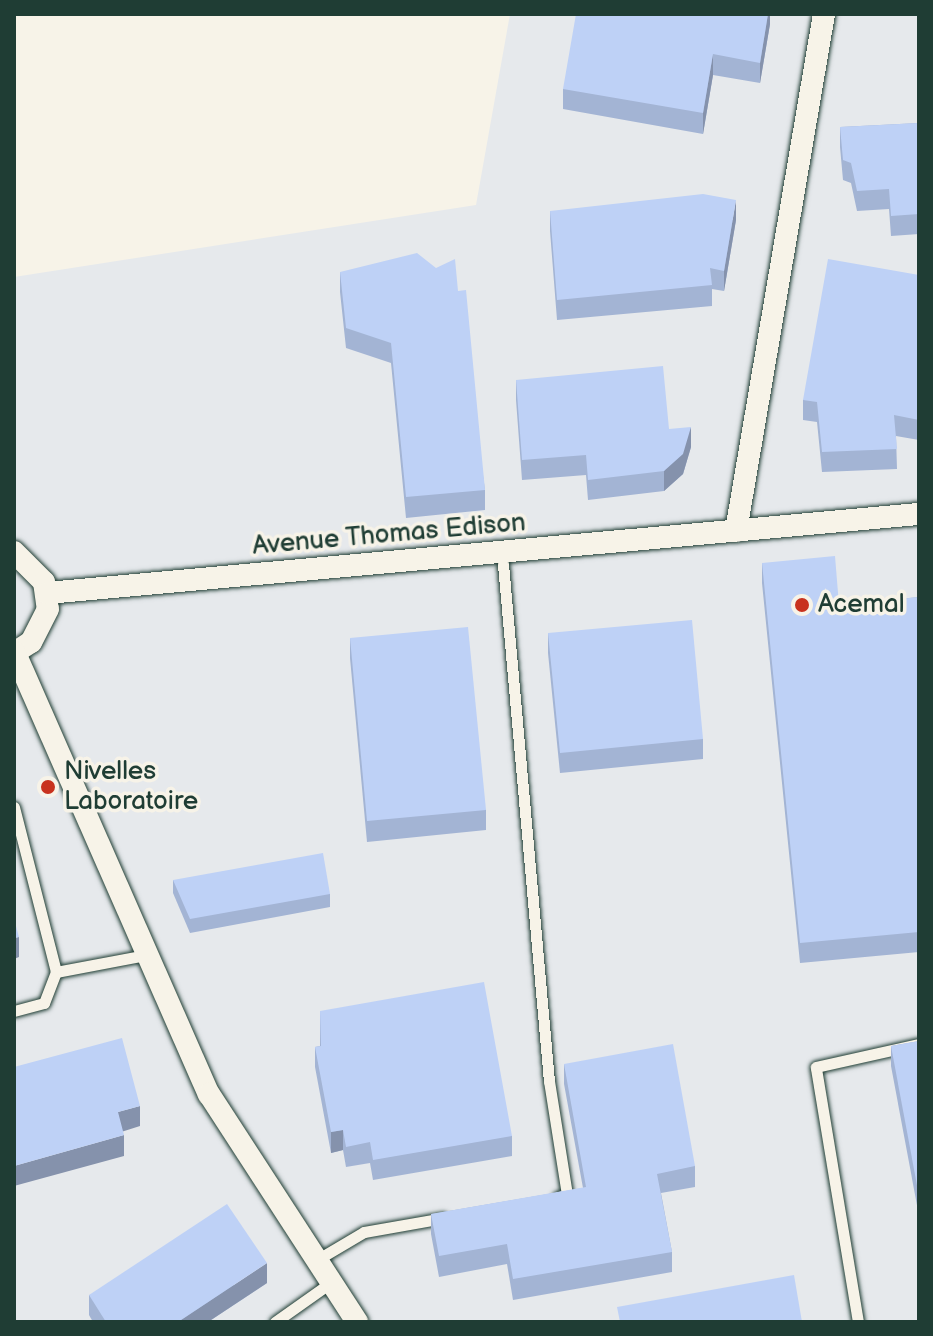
<!DOCTYPE html>
<style>
body{margin:0}
#map{position:relative;width:933px;height:1336px;overflow:hidden;background:#f7f3e8;font-family:"Balsamiq Sans",sans-serif}
div>[style]{position:absolute}
.built>*{inset:0;background:#e6e9ec}
.roads{filter:drop-shadow(0 0 2px #1f3d34) drop-shadow(0 0 2px #1f3d34)}
.service>*{height:11px;margin:-5.5px;padding:0 5.5px;transform-origin:5.5px;border-radius:5.5px;background:#f7f3e8}
.minor>*{height:22px;margin:-11px;padding:0 11px;transform-origin:11px;border-radius:11px;background:#f7f3e8}
.wall>*{inset:0;background:#a3b4d4}
.shaded-wall>*{inset:0;background:#8592ac}
.building>*{inset:0;background:#bed1f6}
.dots>*{width:22px;height:22px;translate:-50% -50%;box-sizing:border-box;border:4px solid #f7f3e8;border-radius:50%}
span{translate:-50% -50%;white-space:nowrap;text-align:center;line-height:1.15;-webkit-text-stroke:7px #f7f3e8;paint-order:stroke}
.street-label{font-size:26px;color:#1f3d34}
.poi-label{font-size:26px;color:#1f3d34}
.left{translate:0 -50%;text-align:left}
.frame{position:absolute;inset:0;border:16px solid #1f3d34;pointer-events:none}
</style>
<div id="map">
<div class="built">
<div style="clip-path:polygon(510px 14px,919px 14px,919px 1322px,14px 1322px,14px 277px,476px 205px)"></div>
</div>
<div class="roads">
<div class="service">
<div style="left:503px;top:564px;width:519px;rotate:84.92deg"></div>
<div style="left:549px;top:1081px;width:115px;rotate:81deg"></div>
<div style="left:567px;top:1195px;width:9px;rotate:167deg"></div>
<div style="left:14px;top:807px;width:170px;rotate:75.7deg"></div>
<div style="left:14px;top:1011px;width:31px;rotate:-15deg"></div>
<div style="left:44px;top:1003px;width:33px;rotate:-69deg"></div>
<div style="left:56px;top:972px;width:92px;rotate:-10.7deg"></div>
<div style="left:320px;top:1258px;width:51px;rotate:-30.6deg"></div>
<div style="left:364px;top:1232px;width:80px;rotate:-10deg"></div>
<div style="left:275px;top:1322px;width:71px;rotate:-35.3deg"></div>
<div style="left:858px;top:1322px;width:258px;rotate:-99.4deg"></div>
<div style="left:816px;top:1067px;width:106px;rotate:-12.6deg"></div>
</div>
<div class="minor">
<div style="left:736px;top:531px;width:524px;rotate:-80.34deg"></div>
<div style="left:14px;top:552px;width:42px;rotate:45deg"></div>
<div style="left:44px;top:582px;width:27px;rotate:82deg"></div>
<div style="left:48px;top:609px;width:37px;rotate:117deg"></div>
<div style="left:31px;top:642px;width:20px;rotate:147deg"></div>
<div style="left:47px;top:593px;width:876px;rotate:-5.18deg"></div>
<div style="left:15px;top:653px;width:482px;rotate:66.3deg"></div>
<div style="left:209px;top:1094px;width:272px;rotate:57deg"></div>
</div>
</div>
<div class="wall">
<div style="clip-path:polygon(770px 14px,770px 24px,760px 83px,713px 75px,703px 134px,563px 109px,563px 89px)"></div>
<div style="clip-path:polygon(919px 123px,919px 234px,891px 236px,889px 209px,857px 211px,851px 183px,843px 180px,840px 147px,840px 127px)"></div>
<div style="clip-path:polygon(550px 211px,736px 220px,724px 291px,712px 289px,712px 306px,557px 320px,550px 231px)"></div>
<div style="clip-path:polygon(340px 272px,458px 291px,485px 490px,485px 510px,406px 518px,391px 363px,346px 348px,340px 292px)"></div>
<div style="clip-path:polygon(919px 275px,919px 440px,896px 436px,897px 469px,822px 472px,817px 422px,803px 420px,803px 400px)"></div>
<div style="clip-path:polygon(516px 380px,669px 429px,691px 447px,683px 474px,664px 491px,588px 500px,586px 475px,522px 480px,516px 400px)"></div>
<div style="clip-path:polygon(762px 563px,839px 605px,919px 597px,919px 952px,800px 963px,762px 583px)"></div>
<div style="clip-path:polygon(548px 633px,703px 739px,703px 759px,560px 773px,548px 653px)"></div>
<div style="clip-path:polygon(350px 638px,486px 810px,486px 830px,367px 842px,350px 658px)"></div>
<div style="clip-path:polygon(173px 880px,330px 894px,330px 907px,190px 933px,173px 893px)"></div>
<div style="clip-path:polygon(320px 1011px,512px 1136px,512px 1156px,373px 1180px,370px 1163px,346px 1167px,343px 1150px,331px 1153px,315px 1067px,315px 1047px,320px 1046px)"></div>
<div style="clip-path:polygon(919px 1041px,919px 1216px,891px 1066px,891px 1046px)"></div>
<div style="clip-path:polygon(564px 1064px,695px 1166px,695px 1187px,661px 1193px,672px 1252px,672px 1272px,513px 1300px,507px 1264px,439px 1277px,431px 1234px,431px 1214px,583px 1188px,564px 1084px)"></div>
<div style="clip-path:polygon(267px 1283px,208px 1322px,93px 1322px,89px 1315px,89px 1295px)"></div>
</div>
<div class="shaded-wall">
<div style="clip-path:polygon(768px 14px,770px 14px,770px 24px,760px 83px,760px 63px)"></div>
<div style="clip-path:polygon(713px 54px,713px 75px,703px 134px,703px 113px)"></div>
<div style="clip-path:polygon(736px 200px,736px 220px,724px 291px,724px 271px)"></div>
<div style="clip-path:polygon(691px 427px,691px 447px,683px 474px,664px 491px,664px 471px)"></div>
<div style="clip-path:polygon(19px 937px,19px 957px,14px 959px,14px 938px)"></div>
<div style="clip-path:polygon(140px 1106px,140px 1126px,118px 1133px,118px 1112px)"></div>
<div style="clip-path:polygon(343px 1130px,343px 1150px,331px 1153px,331px 1132px)"></div>
<div style="clip-path:polygon(124px 1135px,124px 1156px,14px 1186px,14px 1166px)"></div>
<div style="clip-path:polygon(267px 1263px,267px 1283px,208px 1322px,178px 1322px)"></div>
</div>
<div class="building">
<div style="clip-path:polygon(576px 14px,768px 14px,760px 63px,713px 54px,703px 113px,563px 89px)"></div>
<div style="clip-path:polygon(919px 123px,919px 214px,891px 216px,889px 189px,857px 191px,851px 163px,843px 160px,840px 127px)"></div>
<div style="clip-path:polygon(703px 194px,736px 200px,724px 271px,710px 268px,712px 285px,557px 300px,550px 211px)"></div>
<div style="clip-path:polygon(417px 253px,436px 268px,455px 259px,458px 291px,466px 290px,485px 490px,406px 497px,391px 343px,346px 328px,340px 272px)"></div>
<div style="clip-path:polygon(828px 259px,919px 275px,919px 420px,894px 415px,897px 449px,822px 452px,817px 402px,803px 400px)"></div>
<div style="clip-path:polygon(663px 366px,669px 429px,691px 427px,683px 454px,664px 471px,588px 480px,586px 455px,522px 460px,516px 380px)"></div>
<div style="clip-path:polygon(835px 556px,839px 605px,919px 597px,919px 932px,800px 943px,762px 563px)"></div>
<div style="clip-path:polygon(692px 620px,703px 739px,560px 753px,548px 633px)"></div>
<div style="clip-path:polygon(468px 627px,486px 810px,367px 821px,350px 638px)"></div>
<div style="clip-path:polygon(323px 853px,330px 894px,190px 919px,173px 880px)"></div>
<div style="clip-path:polygon(14px 919px,19px 937px,14px 938px)"></div>
<div style="clip-path:polygon(484px 982px,512px 1136px,373px 1160px,370px 1142px,346px 1147px,343px 1130px,331px 1132px,315px 1047px,321px 1046px,320px 1011px)"></div>
<div style="clip-path:polygon(122px 1038px,140px 1106px,118px 1112px,124px 1135px,14px 1166px,14px 1067px)"></div>
<div style="clip-path:polygon(919px 1041px,919px 1196px,891px 1046px)"></div>
<div style="clip-path:polygon(673px 1044px,695px 1166px,657px 1174px,672px 1252px,513px 1279px,507px 1244px,439px 1256px,431px 1214px,586px 1187px,564px 1064px)"></div>
<div style="clip-path:polygon(227px 1204px,267px 1263px,178px 1322px,106px 1322px,89px 1295px)"></div>
<div style="clip-path:polygon(794px 1275px,802px 1322px,620px 1322px,617px 1307px)"></div>
</div>
<div class="dots">
<div style="left:802px;top:605px;background:#c8321e"></div>
<div style="left:48px;top:787px;background:#c8321e"></div>
</div>
<div class="street-label">
<span style="left:389px;top:535px;rotate:-5deg">Avenue Thomas Edison</span>
</div>
<div class="poi-label">
<span class="left" style="left:818px;top:605px">Acemal</span>
<span class="left" style="left:64px;top:787px">Nivelles<br>Laboratoire</span>
</div>
<div class="frame"></div>
</div>
